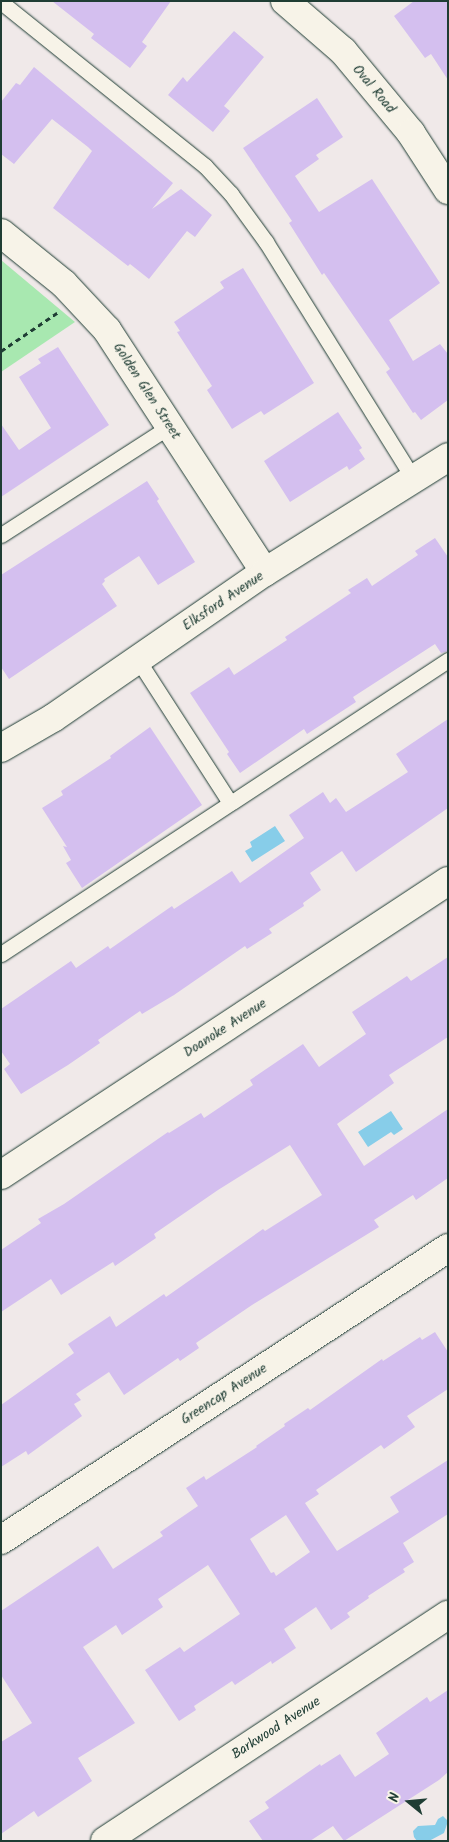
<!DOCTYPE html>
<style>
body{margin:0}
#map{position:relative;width:449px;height:1842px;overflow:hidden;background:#f0e9e9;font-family:Kalam,sans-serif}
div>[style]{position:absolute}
.green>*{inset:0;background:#a8e8b0}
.water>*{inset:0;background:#87cde9}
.building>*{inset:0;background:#d4bfef}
.path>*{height:3px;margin-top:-1.5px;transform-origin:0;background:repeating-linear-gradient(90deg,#1f3d34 0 5px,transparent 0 9px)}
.roads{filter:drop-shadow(0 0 1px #1f3d34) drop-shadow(0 0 1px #1f3d34)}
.lane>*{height:15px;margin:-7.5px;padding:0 7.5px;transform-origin:7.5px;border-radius:7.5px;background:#f7f3e8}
.street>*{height:28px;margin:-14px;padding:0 14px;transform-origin:14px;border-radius:14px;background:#f7f3e8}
span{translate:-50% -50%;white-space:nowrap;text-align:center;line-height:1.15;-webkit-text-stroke:4.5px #f7f3e8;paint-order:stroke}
.street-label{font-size:14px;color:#1f3d34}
.frame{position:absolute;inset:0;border:2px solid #1f3d34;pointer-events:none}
.north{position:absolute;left:384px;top:1777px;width:50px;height:50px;-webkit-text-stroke:4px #f7f3e8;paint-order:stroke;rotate:287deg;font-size:14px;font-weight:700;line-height:20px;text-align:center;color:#1f3d34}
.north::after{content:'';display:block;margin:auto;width:18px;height:22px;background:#1f3d34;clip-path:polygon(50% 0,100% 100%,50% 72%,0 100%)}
</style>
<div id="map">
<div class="green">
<div style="clip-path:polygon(1px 260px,75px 322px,1px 372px)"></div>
</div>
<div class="water">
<div style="clip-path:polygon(275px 826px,285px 841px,252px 862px,245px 851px,252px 847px,250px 842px)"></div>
<div style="clip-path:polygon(391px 1111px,403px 1129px,394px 1135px,391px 1132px,368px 1147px,358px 1132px)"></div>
<div style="clip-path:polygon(443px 1816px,448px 1821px,444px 1833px,429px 1841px,417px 1841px,414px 1837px,413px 1831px,418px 1826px,435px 1825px,438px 1819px)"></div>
</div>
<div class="building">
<div style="clip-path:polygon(52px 1px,171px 1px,142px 42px,147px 46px,130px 68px,91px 38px,94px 34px)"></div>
<div style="clip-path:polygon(414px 1px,448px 1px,448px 80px,431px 54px,425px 58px,394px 16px)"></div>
<div style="clip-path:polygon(234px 31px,264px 57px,224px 106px,230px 111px,213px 132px,168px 95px,183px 77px,187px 82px)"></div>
<div style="clip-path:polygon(34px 67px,173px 183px,152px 209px,181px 189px,212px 215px,195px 237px,187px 231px,149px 279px,130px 264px,128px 266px,53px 208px,92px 151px,88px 147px,52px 119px,14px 164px,1px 154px,1px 102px,16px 83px,20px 85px)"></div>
<div style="clip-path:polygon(317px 98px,343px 137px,316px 155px,319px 159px,295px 176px,319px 212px,372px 179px,440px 283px,389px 320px,413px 361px,440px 344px,448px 354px,448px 400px,421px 420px,415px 412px,413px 413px,386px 372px,390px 369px,324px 273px,322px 275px,289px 223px,292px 221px,243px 148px)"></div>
<div style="clip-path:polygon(243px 268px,314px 383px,264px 415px,261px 411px,232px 429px,207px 390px,212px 386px,177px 332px,180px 331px,174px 322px,224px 288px,220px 282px)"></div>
<div style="clip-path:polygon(58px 347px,109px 425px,1px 497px,1px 424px,19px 450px,51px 428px,19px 377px,41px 363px,38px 359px)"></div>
<div style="clip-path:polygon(338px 412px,362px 448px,359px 450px,365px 459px,349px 470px,347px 466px,290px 502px,264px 461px)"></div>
<div style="clip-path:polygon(147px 481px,159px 499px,157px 501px,195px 562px,158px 585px,139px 556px,104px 579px,105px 581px,102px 584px,117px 606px,9px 679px,1px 667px,1px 575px)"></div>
<div style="clip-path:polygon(435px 538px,448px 557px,448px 651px,441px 653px,435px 644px,353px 697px,356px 702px,307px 734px,304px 729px,240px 773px,227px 754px,229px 752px,190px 693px,229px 667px,234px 675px,287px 640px,285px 637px,351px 593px,348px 590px,367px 578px,372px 586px,418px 555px,415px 551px)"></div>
<div style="clip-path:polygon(448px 719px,448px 808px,356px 872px,342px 851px,310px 873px,321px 890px,303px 903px,304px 906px,269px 929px,272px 933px,247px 949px,245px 946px,174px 995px,142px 1014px,140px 1011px,98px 1040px,100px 1043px,68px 1065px,21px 1094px,4px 1069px,10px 1064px,1px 1051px,1px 1009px,71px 961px,76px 968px,108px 946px,110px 949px,172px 906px,174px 909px,232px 871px,240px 883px,304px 838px,289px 815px,323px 792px,330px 803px,336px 798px,346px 812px,408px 772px,396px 754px)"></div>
<div style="clip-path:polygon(150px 727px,202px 805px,82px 888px,66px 863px,71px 860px,63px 846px,67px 847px,42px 808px,63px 795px,61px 791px,111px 758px,110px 756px)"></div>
<div style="clip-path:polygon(448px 957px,448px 1037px,389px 1075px,394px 1083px,337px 1124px,364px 1166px,448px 1109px,448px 1178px,416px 1200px,413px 1195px,374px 1220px,379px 1227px,252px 1305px,196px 1343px,199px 1348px,180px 1361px,178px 1358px,124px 1395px,109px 1372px,76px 1394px,81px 1400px,74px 1404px,82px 1416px,28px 1455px,26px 1451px,1px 1467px,1px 1405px,74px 1353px,68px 1344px,110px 1316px,116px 1327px,164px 1294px,166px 1297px,263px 1229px,265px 1231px,322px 1195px,290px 1145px,218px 1190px,154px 1234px,156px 1238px,115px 1266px,113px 1262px,61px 1295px,51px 1279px,1px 1312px,1px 1250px,41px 1223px,38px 1219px,64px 1204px,168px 1132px,169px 1133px,201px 1113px,204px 1118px,253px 1085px,250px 1080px,303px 1044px,319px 1067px,366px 1034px,352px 1012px,407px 976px,411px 981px)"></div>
<div style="clip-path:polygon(evenodd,435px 1332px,448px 1352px,448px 1389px,407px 1416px,415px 1427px,384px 1449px,381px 1445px,316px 1490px,319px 1494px,305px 1503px,337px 1551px,399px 1512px,390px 1497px,448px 1460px,448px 1514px,403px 1543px,414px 1562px,403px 1569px,405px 1572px,368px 1596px,369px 1598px,347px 1613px,350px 1617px,331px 1630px,316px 1607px,284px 1629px,296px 1648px,272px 1664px,271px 1661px,235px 1685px,232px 1681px,194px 1706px,196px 1710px,179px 1721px,145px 1670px,180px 1647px,184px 1652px,240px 1614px,208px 1565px,158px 1599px,163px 1607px,122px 1635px,116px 1625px,83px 1647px,135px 1723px,78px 1758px,92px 1781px,38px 1817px,34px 1811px,1px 1834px,1px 1742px,32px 1723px,1px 1675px,1px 1611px,98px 1546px,113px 1569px,163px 1536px,160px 1532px,198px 1506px,186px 1488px,204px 1476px,206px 1480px,257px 1447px,256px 1446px,285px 1426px,284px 1424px,308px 1408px,310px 1410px,382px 1359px,383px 1361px,420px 1337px,422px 1340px,435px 1332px,286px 1515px,310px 1552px,276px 1576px,274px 1572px,271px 1573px,250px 1539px,286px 1515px)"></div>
<div style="clip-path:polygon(448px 1690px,448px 1772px,439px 1780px,344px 1841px,333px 1826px,310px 1841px,263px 1841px,249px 1821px,269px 1808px,265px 1802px,320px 1764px,321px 1766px,340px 1754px,355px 1777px,389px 1754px,376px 1733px,427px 1697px,430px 1702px)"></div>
</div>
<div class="path">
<div style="left:1px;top:351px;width:68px;rotate:-34.2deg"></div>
</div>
<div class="roads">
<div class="lane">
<div style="left:1px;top:2px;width:262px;rotate:38.8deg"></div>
<div style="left:205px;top:166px;width:38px;rotate:47deg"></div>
<div style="left:231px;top:194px;width:59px;rotate:53.9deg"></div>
<div style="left:266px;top:242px;width:278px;rotate:58.1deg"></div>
<div style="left:1px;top:535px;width:201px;rotate:-32.8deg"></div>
<div style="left:138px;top:660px;width:170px;rotate:57.2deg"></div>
<div style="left:1px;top:954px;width:535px;rotate:-33.33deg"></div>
</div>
<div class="street">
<div style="left:285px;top:1px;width:77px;rotate:40.8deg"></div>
<div style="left:343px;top:51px;width:107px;rotate:50.3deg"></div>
<div style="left:411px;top:133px;width:68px;rotate:57deg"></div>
<div style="left:1px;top:233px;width:81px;rotate:39deg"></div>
<div style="left:64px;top:284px;width:63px;rotate:46.9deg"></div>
<div style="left:107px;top:330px;width:289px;rotate:56.9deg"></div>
<div style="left:1px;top:748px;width:60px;rotate:-30deg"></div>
<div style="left:53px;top:718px;width:257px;rotate:-34.6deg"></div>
<div style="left:265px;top:572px;width:216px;rotate:-32.1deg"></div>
<div style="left:1px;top:1175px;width:535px;rotate:-33.33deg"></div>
<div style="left:1px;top:1540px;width:534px;rotate:-33.15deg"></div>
<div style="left:105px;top:1841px;width:411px;rotate:-33.4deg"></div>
</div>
</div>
<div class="street-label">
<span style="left:374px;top:89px;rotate:50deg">Oval Road</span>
<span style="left:147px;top:391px;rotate:57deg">Golden Glen Street</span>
<span style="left:223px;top:601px;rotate:-34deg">Elksford Avenue</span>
<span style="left:225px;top:1028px;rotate:-33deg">Doanoke Avenue</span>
<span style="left:224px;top:1394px;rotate:-33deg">Greencap Avenue</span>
<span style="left:276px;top:1728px;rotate:-33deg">Barkwood Avenue</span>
</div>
<div class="frame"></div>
<div class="north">N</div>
</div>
